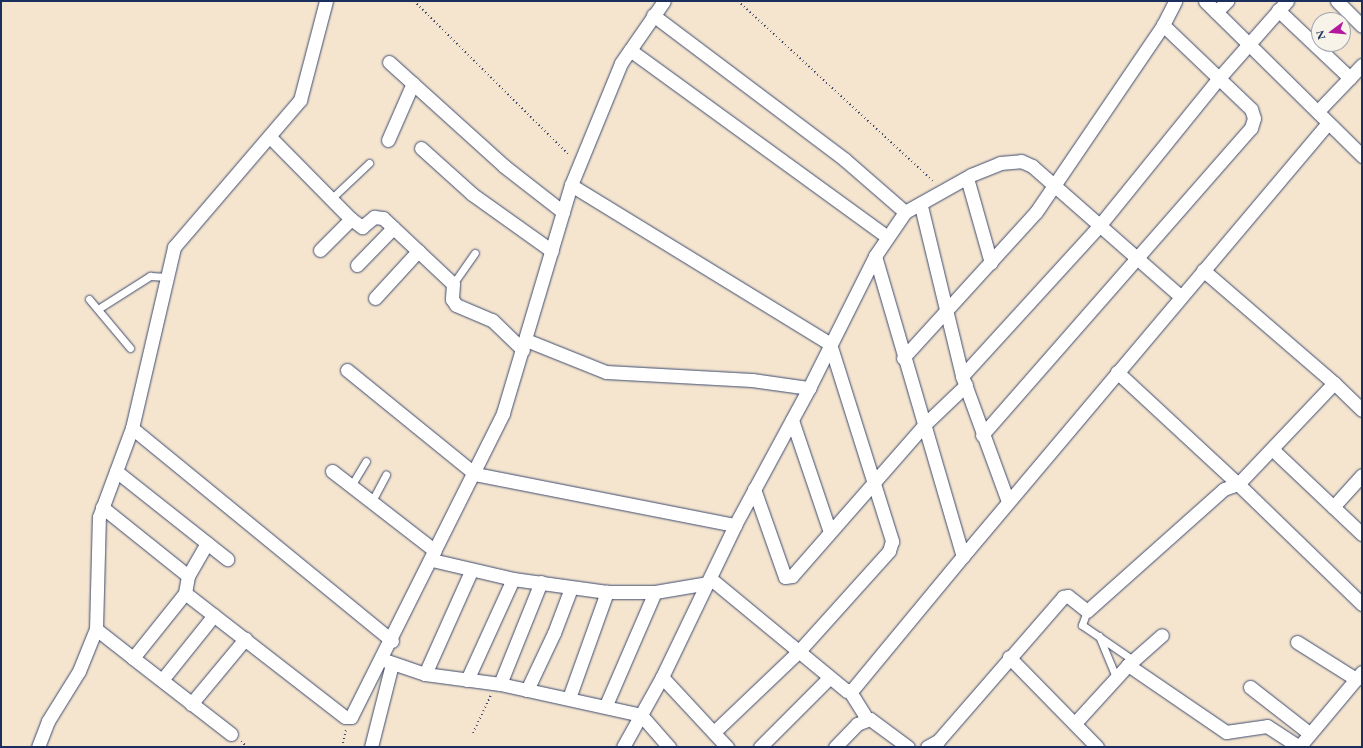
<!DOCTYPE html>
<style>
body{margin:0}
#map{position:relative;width:1363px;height:748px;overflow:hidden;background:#f5e5cf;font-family:"EB Garamond",serif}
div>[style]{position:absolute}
.path>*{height:2px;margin-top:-1px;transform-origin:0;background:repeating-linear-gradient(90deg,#3c4a6f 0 1px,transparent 0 4px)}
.roads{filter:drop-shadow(0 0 1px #3c4a6f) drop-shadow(0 0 1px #3c4a6f)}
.lane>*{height:7px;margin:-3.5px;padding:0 3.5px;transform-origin:3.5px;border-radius:3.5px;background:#fff}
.street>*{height:13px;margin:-6.5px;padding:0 6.5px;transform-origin:6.5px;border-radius:6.5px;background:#fff}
span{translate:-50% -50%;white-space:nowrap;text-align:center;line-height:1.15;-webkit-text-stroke:3px #f7f3e8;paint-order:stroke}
.frame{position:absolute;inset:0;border:2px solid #1b2f5e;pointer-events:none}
.north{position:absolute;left:1311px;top:12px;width:40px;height:40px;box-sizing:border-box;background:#f7f3e8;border:1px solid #9fa5b1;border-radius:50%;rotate:254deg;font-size:11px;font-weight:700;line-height:16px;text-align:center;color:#1b2f5e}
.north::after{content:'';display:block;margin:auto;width:14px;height:18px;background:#b5179e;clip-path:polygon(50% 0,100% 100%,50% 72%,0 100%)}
</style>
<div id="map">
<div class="path">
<div style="left:414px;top:1px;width:220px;rotate:44.8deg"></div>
<div style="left:738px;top:1px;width:265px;rotate:42.7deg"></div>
<div style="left:473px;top:733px;width:42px;rotate:-64.7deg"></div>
<div style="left:241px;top:741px;width:8px;rotate:45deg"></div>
<div style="left:342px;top:747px;width:18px;rotate:-77deg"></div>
</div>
<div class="roads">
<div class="lane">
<div style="left:332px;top:198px;width:51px;rotate:-43.4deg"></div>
<div style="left:453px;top:284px;width:38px;rotate:-55deg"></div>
<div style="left:89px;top:299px;width:64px;rotate:50.1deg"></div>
<div style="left:98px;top:309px;width:62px;rotate:-32.4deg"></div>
<div style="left:150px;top:276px;width:18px;rotate:3deg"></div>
<div style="left:351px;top:486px;width:29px;rotate:-59deg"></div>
<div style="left:372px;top:501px;width:30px;rotate:-62deg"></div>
<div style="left:1087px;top:611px;width:15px;rotate:110deg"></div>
<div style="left:1082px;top:625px;width:62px;rotate:34.5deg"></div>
<div style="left:1099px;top:636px;width:44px;rotate:67.5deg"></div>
</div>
<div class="street">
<div style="left:1205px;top:1px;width:221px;rotate:44.6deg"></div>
<div style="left:1337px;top:1px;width:35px;rotate:45deg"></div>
<div style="left:1278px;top:10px;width:99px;rotate:43.4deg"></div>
<div style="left:1216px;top:12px;width:16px;rotate:-45deg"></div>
<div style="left:653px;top:15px;width:239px;rotate:37deg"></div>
<div style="left:844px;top:159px;width:81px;rotate:41deg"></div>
<div style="left:630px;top:50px;width:316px;rotate:36deg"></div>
<div style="left:389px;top:62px;width:155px;rotate:42.1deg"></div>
<div style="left:504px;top:166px;width:75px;rotate:37.9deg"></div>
<div style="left:1318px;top:111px;width:64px;rotate:-46.3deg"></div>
<div style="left:270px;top:137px;width:115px;rotate:45.4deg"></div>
<div style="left:351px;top:219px;width:14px;rotate:36deg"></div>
<div style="left:362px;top:227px;width:16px;rotate:-40deg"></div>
<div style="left:374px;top:217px;width:9px;rotate:6deg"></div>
<div style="left:383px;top:218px;width:96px;rotate:43.3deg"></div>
<div style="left:453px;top:284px;width:15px;rotate:94deg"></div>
<div style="left:452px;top:299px;width:7px;rotate:56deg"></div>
<div style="left:456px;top:305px;width:39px;rotate:23deg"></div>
<div style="left:492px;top:320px;width:43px;rotate:44.1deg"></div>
<div style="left:388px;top:140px;width:62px;rotate:-66.3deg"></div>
<div style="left:421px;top:148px;width:69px;rotate:42deg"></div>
<div style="left:472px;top:194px;width:98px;rotate:35.5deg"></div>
<div style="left:967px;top:178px;width:88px;rotate:74.2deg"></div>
<div style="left:571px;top:185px;width:304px;rotate:31.5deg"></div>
<div style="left:830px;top:344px;width:207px;rotate:72.5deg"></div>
<div style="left:892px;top:541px;width:10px;rotate:107deg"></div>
<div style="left:889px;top:551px;width:136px;rotate:132deg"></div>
<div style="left:798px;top:652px;width:116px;rotate:136.4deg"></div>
<div style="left:921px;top:206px;width:175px;rotate:76.4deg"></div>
<div style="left:962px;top:376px;width:134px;rotate:69.9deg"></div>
<div style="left:320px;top:250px;width:44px;rotate:-45deg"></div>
<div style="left:875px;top:256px;width:313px;rotate:73.7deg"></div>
<div style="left:963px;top:556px;width:566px;rotate:-49.87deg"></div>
<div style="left:357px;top:265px;width:52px;rotate:-45.8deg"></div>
<div style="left:1203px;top:270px;width:173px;rotate:40.8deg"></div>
<div style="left:375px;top:298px;width:64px;rotate:-47.5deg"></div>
<div style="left:526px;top:340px;width:86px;rotate:21.8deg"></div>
<div style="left:606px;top:372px;width:146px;rotate:3.1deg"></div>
<div style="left:752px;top:380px;width:58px;rotate:8deg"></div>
<div style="left:903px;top:358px;width:197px;rotate:-47.7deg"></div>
<div style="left:1036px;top:212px;width:226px;rotate:-55.8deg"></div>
<div style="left:1163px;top:25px;width:27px;rotate:-63deg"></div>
<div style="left:347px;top:370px;width:165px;rotate:39.1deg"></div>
<div style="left:475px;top:474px;width:265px;rotate:11.1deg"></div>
<div style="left:962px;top:376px;width:203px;rotate:-47.6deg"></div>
<div style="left:1099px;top:226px;width:191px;rotate:-51deg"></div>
<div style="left:1219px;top:78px;width:103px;rotate:-48.6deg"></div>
<div style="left:1362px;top:410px;width:39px;rotate:-136deg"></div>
<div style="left:1334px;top:383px;width:139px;rotate:133.5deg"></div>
<div style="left:1238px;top:484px;width:173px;rotate:44.1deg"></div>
<div style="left:792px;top:420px;width:118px;rotate:71.3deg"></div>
<div style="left:132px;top:428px;width:336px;rotate:39.3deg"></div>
<div style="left:982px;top:435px;width:408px;rotate:-48.8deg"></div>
<div style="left:1251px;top:128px;width:10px;rotate:-73deg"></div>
<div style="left:1254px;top:118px;width:9px;rotate:-108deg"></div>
<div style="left:1251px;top:109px;width:122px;rotate:-136.3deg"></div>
<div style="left:1272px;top:449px;width:124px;rotate:43.4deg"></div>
<div style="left:116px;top:471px;width:142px;rotate:38.4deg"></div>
<div style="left:332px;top:471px;width:130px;rotate:37.8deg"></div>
<div style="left:754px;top:489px;width:93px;rotate:70.6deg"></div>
<div style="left:785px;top:577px;width:7px;rotate:-8deg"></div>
<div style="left:792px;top:576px;width:201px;rotate:-48.8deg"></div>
<div style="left:924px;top:425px;width:58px;rotate:-43.6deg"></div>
<div style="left:102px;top:507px;width:110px;rotate:38.7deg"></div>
<div style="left:1333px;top:507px;width:43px;rotate:-47.8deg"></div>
<div style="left:432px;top:560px;width:83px;rotate:13.2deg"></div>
<div style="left:513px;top:579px;width:95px;rotate:7.9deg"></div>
<div style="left:607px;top:592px;width:48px"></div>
<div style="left:655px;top:592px;width:54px;rotate:-9.6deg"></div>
<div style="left:711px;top:579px;width:176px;rotate:39.5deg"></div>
<div style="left:847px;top:691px;width:6px;rotate:-18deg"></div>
<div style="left:853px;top:689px;width:173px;rotate:-50.4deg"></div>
<div style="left:185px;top:593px;width:202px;rotate:37.8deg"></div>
<div style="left:345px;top:717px;width:6px"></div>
<div style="left:351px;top:717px;width:340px;rotate:-63.4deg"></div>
<div style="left:503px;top:413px;width:238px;rotate:-73.4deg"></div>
<div style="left:571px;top:185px;width:132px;rotate:-67.7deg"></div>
<div style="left:621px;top:63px;width:75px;rotate:-55.3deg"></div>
<div style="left:96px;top:629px;width:47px;rotate:38.1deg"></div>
<div style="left:133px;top:658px;width:83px;rotate:-51.3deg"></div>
<div style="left:185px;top:593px;width:17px;rotate:-80deg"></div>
<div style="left:188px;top:576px;width:38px;rotate:-60deg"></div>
<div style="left:1297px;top:642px;width:70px;rotate:32.1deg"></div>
<div style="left:1009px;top:657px;width:126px;rotate:45.6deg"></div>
<div style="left:133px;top:658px;width:124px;rotate:37.8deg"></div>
<div style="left:381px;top:659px;width:46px;rotate:18.8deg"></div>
<div style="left:425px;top:674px;width:76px;rotate:7.6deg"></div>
<div style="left:500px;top:684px;width:144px;rotate:12.4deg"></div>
<div style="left:641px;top:715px;width:43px;rotate:48.8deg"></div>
<div style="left:1128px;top:665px;width:119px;rotate:34.4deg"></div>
<div style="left:1226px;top:732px;width:41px;rotate:-8.3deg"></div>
<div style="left:1267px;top:726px;width:38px;rotate:33deg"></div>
<div style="left:425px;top:674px;width:113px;rotate:-65.9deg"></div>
<div style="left:662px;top:677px;width:96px;rotate:47.1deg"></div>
<div style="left:162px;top:680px;width:83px;rotate:-51.3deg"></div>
<div style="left:467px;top:680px;width:111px;rotate:-65.5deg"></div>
<div style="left:500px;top:684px;width:110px;rotate:-68.1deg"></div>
<div style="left:1250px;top:687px;width:75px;rotate:37.9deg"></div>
<div style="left:527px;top:690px;width:63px;rotate:-64.7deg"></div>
<div style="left:554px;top:633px;width:48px;rotate:-69.3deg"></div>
<div style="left:849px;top:690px;width:34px;rotate:58deg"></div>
<div style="left:569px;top:698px;width:113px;rotate:-70.3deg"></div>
<div style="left:191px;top:704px;width:85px;rotate:-50.3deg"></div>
<div style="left:606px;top:705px;width:123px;rotate:-66.6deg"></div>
<div style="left:1075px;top:723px;width:79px;rotate:-47.6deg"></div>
<div style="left:1128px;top:665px;width:45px;rotate:-41.4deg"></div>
<div style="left:38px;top:747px;width:28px;rotate:-69deg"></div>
<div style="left:48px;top:721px;width:59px;rotate:-58.2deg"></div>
<div style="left:79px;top:671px;width:45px;rotate:-68deg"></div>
<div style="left:96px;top:629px;width:112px;rotate:-88.5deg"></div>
<div style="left:99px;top:517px;width:95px;rotate:-69.7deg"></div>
<div style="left:132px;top:428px;width:186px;rotate:-76.9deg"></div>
<div style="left:174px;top:247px;width:194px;rotate:-49.4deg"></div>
<div style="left:300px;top:100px;width:102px;rotate:-75.3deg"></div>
<div style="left:371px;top:747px;width:86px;rotate:-75.8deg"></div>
<div style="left:623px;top:747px;width:80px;rotate:-60.9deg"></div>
<div style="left:662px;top:677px;width:169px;rotate:-64.3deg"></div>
<div style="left:735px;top:525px;width:156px;rotate:-61.6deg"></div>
<div style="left:809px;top:388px;width:148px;rotate:-63.4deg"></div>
<div style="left:875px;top:256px;width:53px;rotate:-55.7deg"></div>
<div style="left:905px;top:212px;width:76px;rotate:-29.3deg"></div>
<div style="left:971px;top:175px;width:31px;rotate:-22deg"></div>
<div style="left:1000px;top:163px;width:21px;rotate:-5deg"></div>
<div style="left:1021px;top:161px;width:12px;rotate:24deg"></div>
<div style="left:1032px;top:166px;width:198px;rotate:41.3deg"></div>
<div style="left:760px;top:747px;width:98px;rotate:-45deg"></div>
<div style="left:835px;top:747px;width:32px;rotate:-46deg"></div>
<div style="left:857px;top:724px;width:14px;rotate:-21deg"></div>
<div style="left:870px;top:719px;width:47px;rotate:36.4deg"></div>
<div style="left:927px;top:747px;width:13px;rotate:-29deg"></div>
<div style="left:938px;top:741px;width:191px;rotate:-49deg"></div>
<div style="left:1063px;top:597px;width:5px;rotate:-11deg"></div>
<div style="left:1068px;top:596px;width:24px;rotate:38deg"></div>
<div style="left:1087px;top:611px;width:183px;rotate:-41.7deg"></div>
<div style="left:1224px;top:489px;width:15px;rotate:-20deg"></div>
<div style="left:1238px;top:484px;width:165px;rotate:-137.2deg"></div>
<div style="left:1299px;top:747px;width:98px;rotate:-50deg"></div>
</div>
</div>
<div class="frame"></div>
<div class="north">N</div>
</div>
